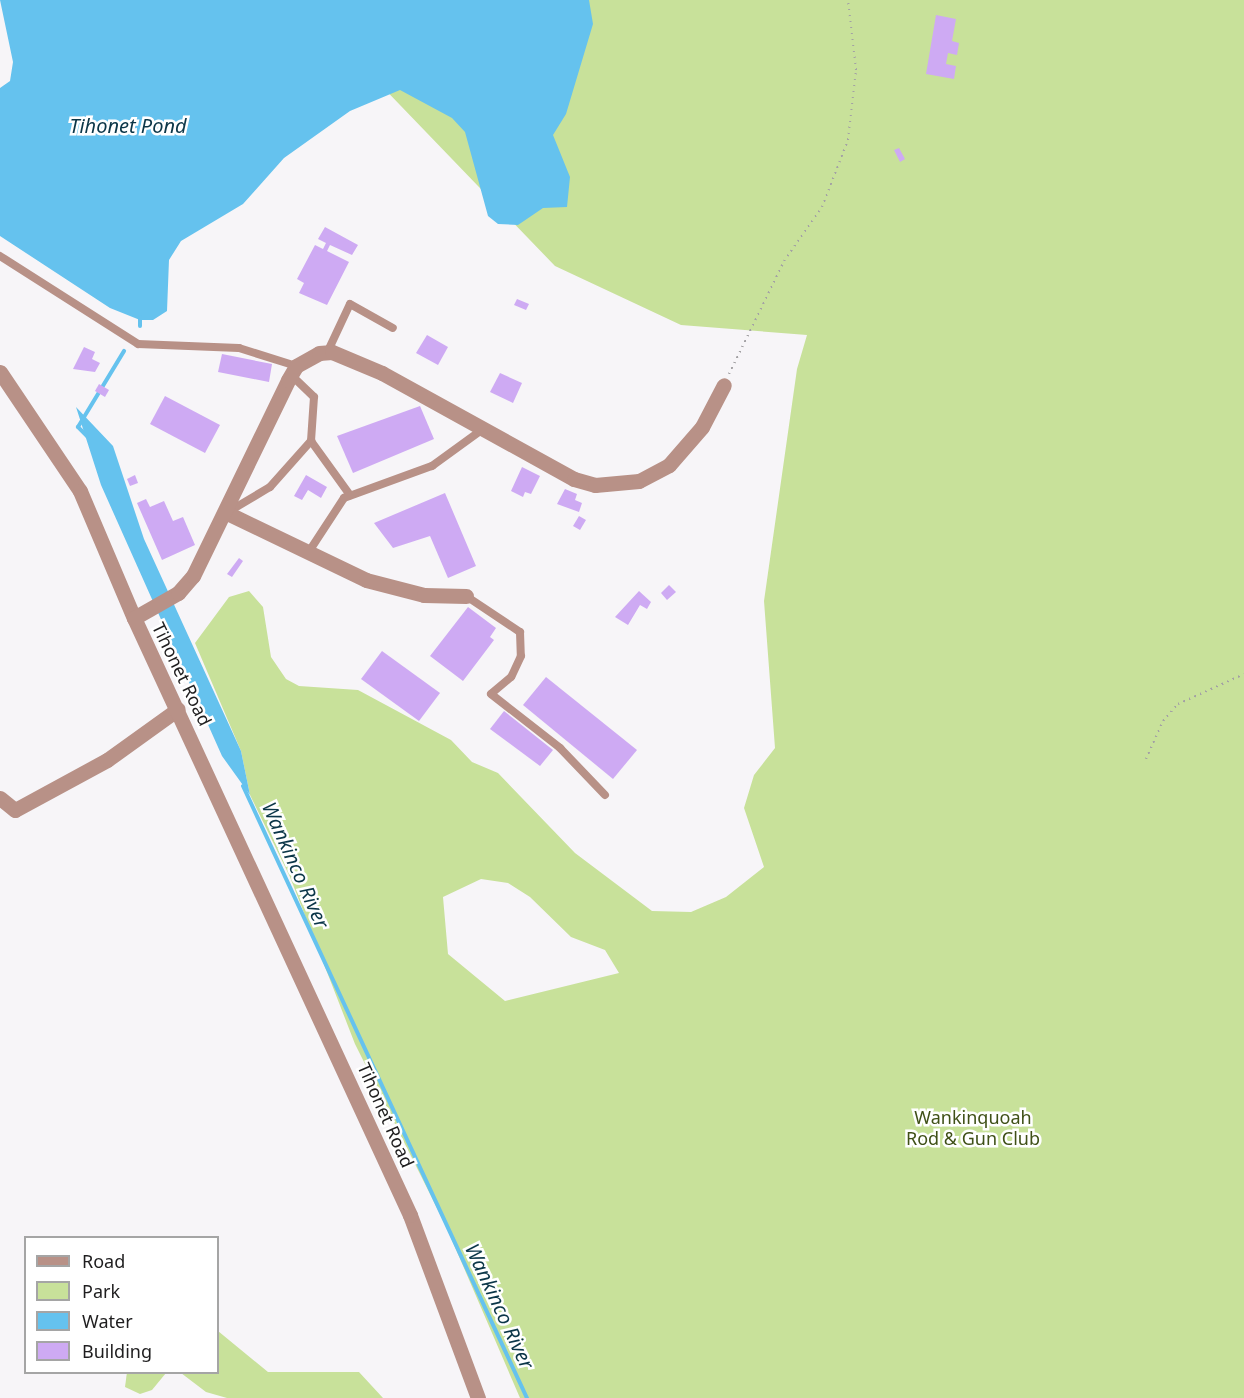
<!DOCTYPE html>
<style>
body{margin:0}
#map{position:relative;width:1244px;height:1398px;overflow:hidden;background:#f7f5f8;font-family:"Noto Sans",sans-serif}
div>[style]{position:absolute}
.green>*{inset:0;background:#c8e19a}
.water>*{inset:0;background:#65c2ee}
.stream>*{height:4px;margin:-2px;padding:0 2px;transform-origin:2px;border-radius:2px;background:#65c2ee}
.building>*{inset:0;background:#ceaaf3}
.path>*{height:2px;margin-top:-1px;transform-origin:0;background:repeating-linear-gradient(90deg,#a3a1a4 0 1.5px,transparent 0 6px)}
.lane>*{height:8px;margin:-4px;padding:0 4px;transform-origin:4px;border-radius:4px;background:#b89187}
.street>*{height:15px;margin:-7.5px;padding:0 7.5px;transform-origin:7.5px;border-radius:7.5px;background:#b89187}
span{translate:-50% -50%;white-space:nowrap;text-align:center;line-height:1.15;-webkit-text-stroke:5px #fff;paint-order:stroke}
.street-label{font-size:18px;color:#1f1e1f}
.park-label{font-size:18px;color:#3f5017}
.water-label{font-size:20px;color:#0b3648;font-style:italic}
.legend{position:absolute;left:24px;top:1236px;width:195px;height:138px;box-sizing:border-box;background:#fff;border:2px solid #a5a5a5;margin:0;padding:8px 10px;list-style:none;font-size:18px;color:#1f1e1f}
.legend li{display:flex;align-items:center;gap:12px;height:30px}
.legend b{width:30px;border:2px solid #a5a5a5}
</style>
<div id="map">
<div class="green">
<div style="clip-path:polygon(evenodd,221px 0,1244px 0,1244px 1398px,520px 1398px,445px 1224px,355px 1044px,290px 877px,250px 795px,241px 751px,195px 643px,229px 597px,249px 591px,263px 607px,271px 657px,286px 679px,299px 686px,358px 690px,451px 740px,472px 762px,498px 773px,575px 853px,652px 911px,691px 912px,726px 897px,764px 867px,744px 808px,754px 775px,775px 748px,764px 601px,797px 369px,807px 335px,681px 325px,555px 266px,374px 78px,221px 0,481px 879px,508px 883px,530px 897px,571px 937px,605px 950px,619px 973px,505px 1001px,448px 954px,443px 897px,481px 879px)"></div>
<div style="clip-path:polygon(218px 1331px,268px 1372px,359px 1372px,383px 1398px,227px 1398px,206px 1392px,181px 1373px,218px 1372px)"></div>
<div style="clip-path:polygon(127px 1372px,166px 1372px,166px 1373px,152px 1390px,140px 1394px,125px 1387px)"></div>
</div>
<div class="water">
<div style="clip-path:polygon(0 0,589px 0,593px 24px,566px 114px,553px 135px,570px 177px,567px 207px,543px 208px,518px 225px,498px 224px,488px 216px,465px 132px,452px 118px,400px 90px,350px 111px,284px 158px,243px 204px,181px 241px,169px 260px,167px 311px,153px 320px,140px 320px,110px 308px,0 236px,0 88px,10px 81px,13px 62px)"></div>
<div style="clip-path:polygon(76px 407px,113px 446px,144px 539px,241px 751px,250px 795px,222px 756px,101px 485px)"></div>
</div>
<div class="stream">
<div style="left:140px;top:326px;width:9px;rotate:-90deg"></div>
<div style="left:87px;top:436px;width:13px;rotate:-135deg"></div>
<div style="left:78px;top:427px;width:89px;rotate:-58.8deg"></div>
<div style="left:243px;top:786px;width:675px;rotate:65.11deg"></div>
</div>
<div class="building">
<div style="clip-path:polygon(936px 15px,956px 19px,952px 41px,959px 43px,957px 55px,948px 53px,946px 64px,956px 66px,954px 79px,926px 74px)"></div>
<div style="clip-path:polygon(899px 148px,905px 159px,900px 162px,894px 150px)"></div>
<div style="clip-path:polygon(325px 227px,358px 245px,352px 255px,330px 245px,327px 251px,349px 262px,327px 305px,299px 293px,304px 283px,297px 279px,315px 245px,323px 249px,326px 243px,318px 239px)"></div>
<div style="clip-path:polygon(517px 299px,529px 304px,526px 310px,514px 305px)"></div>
<div style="clip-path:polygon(427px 335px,448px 347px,438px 365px,416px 353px)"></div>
<div style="clip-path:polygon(84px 347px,95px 352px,92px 359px,100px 363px,95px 372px,73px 369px)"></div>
<div style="clip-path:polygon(222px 354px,272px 364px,269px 382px,218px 372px)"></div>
<div style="clip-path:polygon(500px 373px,522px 383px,513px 403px,490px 392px)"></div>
<div style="clip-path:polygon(99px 384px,109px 390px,105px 397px,95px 391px)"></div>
<div style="clip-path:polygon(165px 396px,220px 425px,205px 453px,150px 424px)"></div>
<div style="clip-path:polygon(420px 406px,434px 439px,353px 473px,337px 436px)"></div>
<div style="clip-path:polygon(522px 467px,540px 476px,531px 494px,525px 492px,523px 497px,511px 491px)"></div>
<div style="clip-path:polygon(135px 475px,138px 483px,130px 486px,127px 479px)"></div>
<div style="clip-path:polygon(306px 475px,327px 487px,321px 498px,308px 490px,302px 500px,294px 496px)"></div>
<div style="clip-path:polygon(565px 489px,577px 494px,575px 500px,582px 503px,579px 512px,557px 504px)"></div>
<div style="clip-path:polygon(445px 493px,476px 566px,448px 578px,430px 536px,393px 548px,374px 523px)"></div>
<div style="clip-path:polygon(146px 499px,150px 507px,164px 501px,173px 521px,183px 517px,195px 545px,162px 560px,137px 503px)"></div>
<div style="clip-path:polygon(579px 516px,586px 520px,580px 530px,573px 526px)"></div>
<div style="clip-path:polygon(239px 558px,243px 561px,232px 577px,227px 574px)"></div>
<div style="clip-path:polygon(669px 585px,676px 592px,667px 600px,661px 593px)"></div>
<div style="clip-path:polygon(639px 591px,651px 602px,647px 609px,640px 605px,628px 625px,615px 617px)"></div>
<div style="clip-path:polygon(468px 607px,496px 628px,490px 637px,494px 640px,463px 681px,430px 656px)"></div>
<div style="clip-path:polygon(382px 651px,440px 693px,419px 721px,361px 679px)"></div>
<div style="clip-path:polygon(546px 677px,637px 750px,613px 779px,523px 705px)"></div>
<div style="clip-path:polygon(504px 711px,553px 750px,540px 766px,490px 729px)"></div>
</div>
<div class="path">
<div style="left:729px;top:374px;width:126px;rotate:-64deg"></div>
<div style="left:784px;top:261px;width:66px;rotate:-54.9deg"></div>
<div style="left:822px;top:207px;width:72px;rotate:-68.8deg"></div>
<div style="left:848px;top:140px;width:70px;rotate:-83.5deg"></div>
<div style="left:856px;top:70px;width:70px;rotate:-96.5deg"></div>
<div style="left:1146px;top:759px;width:42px;rotate:-65.9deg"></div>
<div style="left:1163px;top:721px;width:23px;rotate:-49deg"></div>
<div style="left:1178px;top:704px;width:72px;rotate:-24.4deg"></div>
</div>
<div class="lane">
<div style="left:0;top:256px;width:164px;rotate:32.5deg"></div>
<div style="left:138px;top:344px;width:101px;rotate:2.3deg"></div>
<div style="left:239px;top:348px;width:60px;rotate:17.5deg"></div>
<div style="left:327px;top:353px;width:54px;rotate:-64.9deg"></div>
<div style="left:350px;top:304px;width:49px;rotate:29.2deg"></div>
<div style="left:311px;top:441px;width:67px;rotate:54.2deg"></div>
<div style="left:228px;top:512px;width:49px;rotate:-30.8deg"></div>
<div style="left:270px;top:487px;width:62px;rotate:-48.3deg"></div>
<div style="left:311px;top:441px;width:44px;rotate:-86.1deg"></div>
<div style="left:314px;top:397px;width:32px;rotate:-136deg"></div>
<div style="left:308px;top:553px;width:66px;rotate:-56.8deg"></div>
<div style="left:344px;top:498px;width:94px;rotate:-20deg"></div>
<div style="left:432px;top:466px;width:63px;rotate:-36deg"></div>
<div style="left:466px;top:596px;width:65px;rotate:33.7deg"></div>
<div style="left:520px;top:632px;width:24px;rotate:88deg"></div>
<div style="left:521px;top:656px;width:23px;rotate:115deg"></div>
<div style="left:511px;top:677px;width:26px;rotate:140deg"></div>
<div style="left:491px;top:694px;width:88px;rotate:38deg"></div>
<div style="left:560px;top:748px;width:65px;rotate:46.2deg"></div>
</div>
<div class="street">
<div style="left:0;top:372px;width:143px;rotate:56.1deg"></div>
<div style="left:80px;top:491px;width:138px;rotate:67deg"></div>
<div style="left:227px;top:513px;width:154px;rotate:25.7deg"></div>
<div style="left:366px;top:580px;width:60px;rotate:14.5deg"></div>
<div style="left:424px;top:595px;width:42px;rotate:1.4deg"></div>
<div style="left:0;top:798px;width:19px;rotate:39deg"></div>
<div style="left:15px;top:810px;width:105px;rotate:-28.5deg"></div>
<div style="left:107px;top:760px;width:87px;rotate:-35.7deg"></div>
<div style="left:478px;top:1398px;width:195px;rotate:-110.4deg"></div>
<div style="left:410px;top:1215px;width:658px;rotate:-114.81deg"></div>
<div style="left:134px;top:618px;width:51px;rotate:-29.6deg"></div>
<div style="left:178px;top:593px;width:23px;rotate:-49deg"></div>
<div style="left:193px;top:576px;width:218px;rotate:-64.1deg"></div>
<div style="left:288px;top:380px;width:16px;rotate:-60deg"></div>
<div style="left:296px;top:366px;width:26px;rotate:-29deg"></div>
<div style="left:319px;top:353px;width:13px;rotate:-4deg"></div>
<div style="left:332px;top:352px;width:54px;rotate:22.8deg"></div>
<div style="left:382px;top:373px;width:219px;rotate:28.9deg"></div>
<div style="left:574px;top:479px;width:22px;rotate:16deg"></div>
<div style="left:595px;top:485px;width:44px;rotate:-5.2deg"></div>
<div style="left:639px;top:481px;width:34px;rotate:-28deg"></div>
<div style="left:669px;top:465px;width:50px;rotate:-49deg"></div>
<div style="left:702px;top:427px;width:47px;rotate:-62.4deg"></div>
</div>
<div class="street-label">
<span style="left:182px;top:674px;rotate:64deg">Tihonet Road</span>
<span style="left:386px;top:1115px;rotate:66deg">Tihonet Road</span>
</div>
<div class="park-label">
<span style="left:973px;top:1128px">Wankinquoah<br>Rod &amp; Gun Club</span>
</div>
<div class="water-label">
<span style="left:128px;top:125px">Tihonet Pond</span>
<span style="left:296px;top:865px;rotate:66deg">Wankinco River</span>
<span style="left:500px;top:1306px;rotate:65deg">Wankinco River</span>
</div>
<ul class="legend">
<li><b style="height:8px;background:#b89187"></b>Road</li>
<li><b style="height:16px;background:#c8e19a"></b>Park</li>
<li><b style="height:16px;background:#65c2ee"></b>Water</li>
<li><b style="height:16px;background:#ceaaf3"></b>Building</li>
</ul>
</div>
